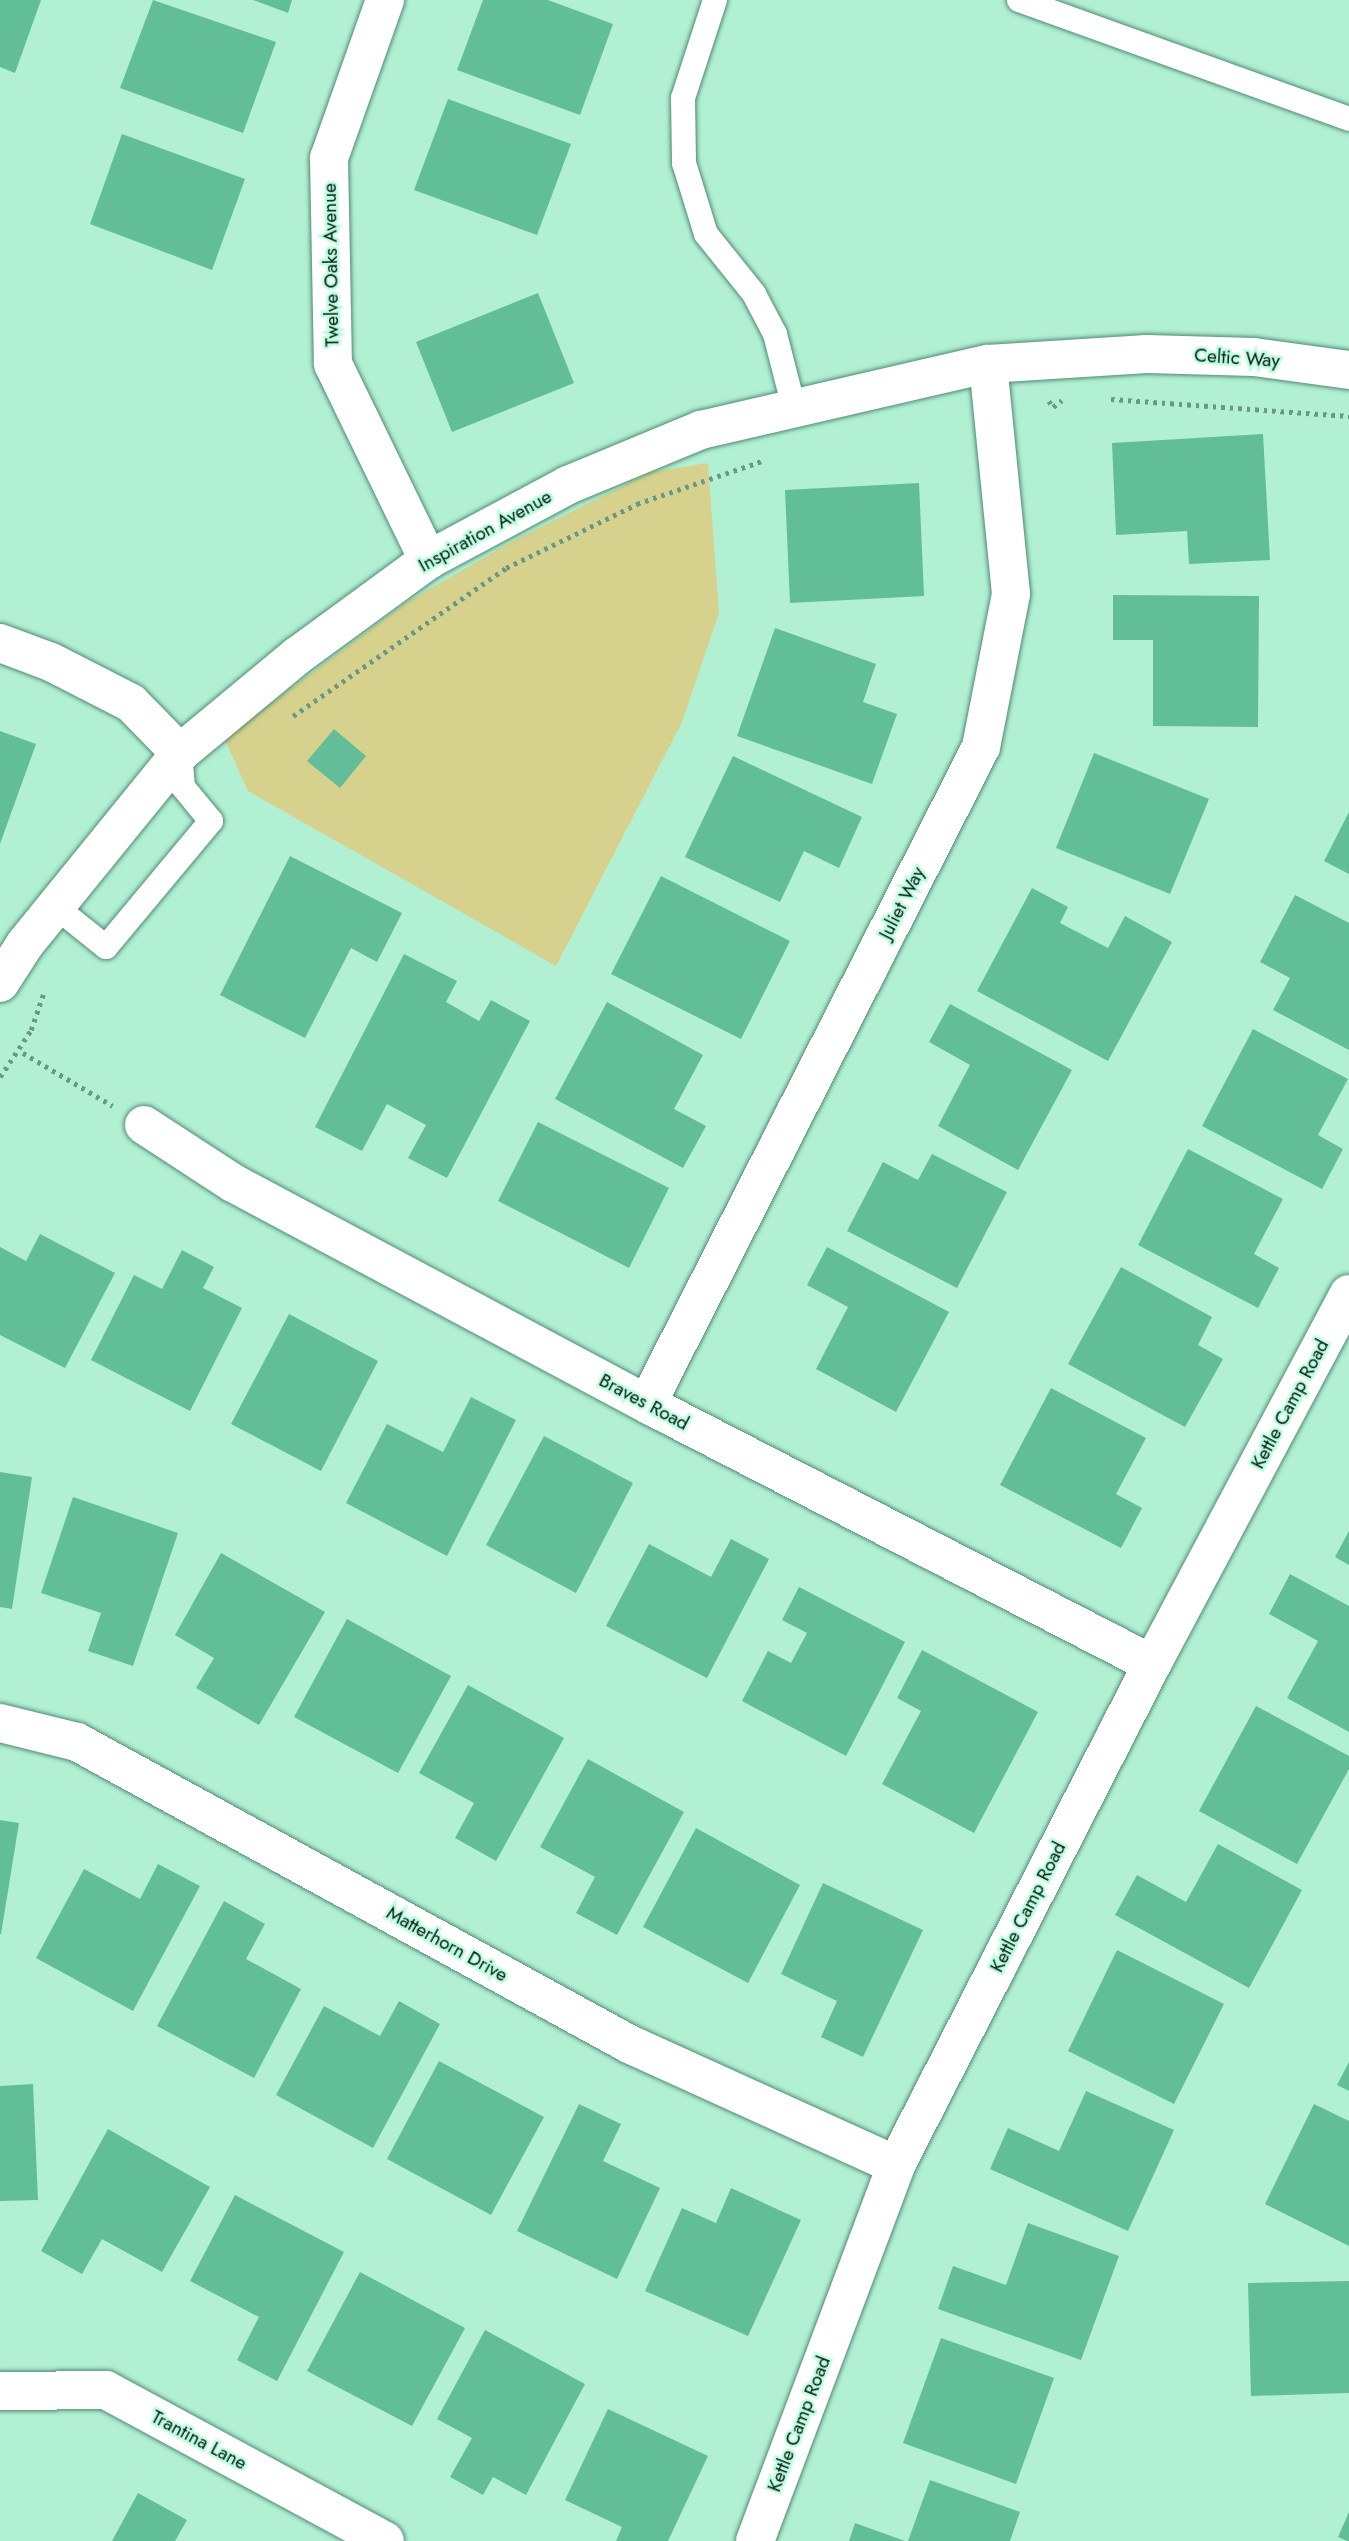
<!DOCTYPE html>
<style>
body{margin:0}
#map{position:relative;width:1349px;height:2541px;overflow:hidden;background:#b2f0d4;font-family:Jost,sans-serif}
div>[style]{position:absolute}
.green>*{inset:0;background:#d6d28d}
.building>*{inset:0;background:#61be99}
.path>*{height:4.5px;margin-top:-2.25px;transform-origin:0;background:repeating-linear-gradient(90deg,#6a9884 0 3.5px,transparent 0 8.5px)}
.roads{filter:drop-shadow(0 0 2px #508b72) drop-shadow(0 0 2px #508b72)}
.lane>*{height:24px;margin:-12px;padding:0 12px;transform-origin:12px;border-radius:12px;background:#fff}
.street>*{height:38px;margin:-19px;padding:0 19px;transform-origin:19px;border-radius:19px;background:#fff}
.secondary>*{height:38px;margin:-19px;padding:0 19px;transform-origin:19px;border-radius:19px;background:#fff}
span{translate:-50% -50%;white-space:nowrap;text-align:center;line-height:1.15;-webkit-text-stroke:5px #bffde1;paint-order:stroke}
.street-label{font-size:19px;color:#041c13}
</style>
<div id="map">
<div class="green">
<div style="clip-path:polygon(708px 463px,719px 613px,682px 722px,556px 966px,248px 791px,224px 738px,407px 602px,515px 540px,651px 472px)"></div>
</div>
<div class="building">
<div style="clip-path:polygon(0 0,41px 0,15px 73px,0 67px)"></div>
<div style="clip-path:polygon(153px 0,276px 42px,243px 133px,120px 88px)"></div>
<div style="clip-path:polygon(253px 0,292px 0,288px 13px)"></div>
<div style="clip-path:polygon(483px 0,548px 0,613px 24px,580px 115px,457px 70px)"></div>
<div style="clip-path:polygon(448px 99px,571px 144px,537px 235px,414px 190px)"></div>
<div style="clip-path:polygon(122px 134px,245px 179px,212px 270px,90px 224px)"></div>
<div style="clip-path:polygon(538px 293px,574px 383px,452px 432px,416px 342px)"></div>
<div style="clip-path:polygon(1263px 434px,1270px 560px,1189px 564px,1187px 531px,1116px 535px,1112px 443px)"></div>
<div style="clip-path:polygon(919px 483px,924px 596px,790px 603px,785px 490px)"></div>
<div style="clip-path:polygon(1113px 595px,1259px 596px,1258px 727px,1153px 726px,1153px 640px,1113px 640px)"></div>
<div style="clip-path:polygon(775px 628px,876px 664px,863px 702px,897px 714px,872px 784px,737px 736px)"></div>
<div style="clip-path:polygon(334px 729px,366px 756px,340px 788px,307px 761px)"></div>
<div style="clip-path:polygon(0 731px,36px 744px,0 844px)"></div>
<div style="clip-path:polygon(1094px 753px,1209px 799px,1170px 894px,1056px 848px)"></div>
<div style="clip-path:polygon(733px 756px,862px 817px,839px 868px,804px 851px,780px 902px,685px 857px)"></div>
<div style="clip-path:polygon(1349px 812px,1349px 874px,1324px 861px)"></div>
<div style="clip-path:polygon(290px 856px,402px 913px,377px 962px,351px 948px,305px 1038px,220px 995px)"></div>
<div style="clip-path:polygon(661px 876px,790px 941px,741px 1039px,611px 974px)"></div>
<div style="clip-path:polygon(1032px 888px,1068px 907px,1060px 923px,1108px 948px,1125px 916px,1172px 942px,1108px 1061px,977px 991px)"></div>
<div style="clip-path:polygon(1295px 895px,1349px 923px,1349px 1050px,1273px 1010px,1290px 978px,1260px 962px)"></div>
<div style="clip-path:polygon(404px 954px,457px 981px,446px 1002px,479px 1021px,491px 1000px,530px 1021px,447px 1178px,408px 1158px,426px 1125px,387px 1104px,362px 1151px,315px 1127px)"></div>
<div style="clip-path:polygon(607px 1002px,703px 1055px,674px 1109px,706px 1126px,683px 1168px,555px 1099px)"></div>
<div style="clip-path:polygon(950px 1004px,1072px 1070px,1018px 1170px,938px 1126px,970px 1065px,929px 1042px)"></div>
<div style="clip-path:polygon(1253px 1029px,1348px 1079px,1318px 1135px,1343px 1149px,1322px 1189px,1202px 1126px)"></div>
<div style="clip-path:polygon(538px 1122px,669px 1188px,629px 1268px,498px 1201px)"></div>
<div style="clip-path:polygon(1188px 1149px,1283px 1199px,1254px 1254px,1279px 1268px,1258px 1308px,1138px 1245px)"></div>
<div style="clip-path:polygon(932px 1154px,1007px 1192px,957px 1288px,847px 1231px,883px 1162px,918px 1180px)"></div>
<div style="clip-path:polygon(40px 1234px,115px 1273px,65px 1368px,0 1335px,0 1247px,26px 1261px)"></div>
<div style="clip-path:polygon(827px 1247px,949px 1312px,896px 1412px,816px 1369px,848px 1307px,807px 1285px)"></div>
<div style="clip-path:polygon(182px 1250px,214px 1267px,203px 1288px,242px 1308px,190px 1411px,91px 1360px,134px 1275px,162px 1289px)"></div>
<div style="clip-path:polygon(1121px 1267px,1212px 1317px,1198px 1345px,1223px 1359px,1185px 1427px,1068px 1364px)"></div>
<div style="clip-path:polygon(289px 1314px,378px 1361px,321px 1471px,231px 1424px)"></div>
<div style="clip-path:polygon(1051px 1388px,1146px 1438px,1116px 1494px,1142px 1508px,1121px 1548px,1000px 1485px)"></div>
<div style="clip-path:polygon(471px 1397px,516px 1420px,447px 1556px,346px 1503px,387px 1424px,443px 1452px)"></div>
<div style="clip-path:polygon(544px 1436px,633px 1483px,576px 1593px,486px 1545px)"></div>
<div style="clip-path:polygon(0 1472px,32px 1477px,12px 1609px,0 1607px)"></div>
<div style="clip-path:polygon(73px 1497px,178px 1533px,133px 1666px,88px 1651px,101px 1613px,41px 1593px)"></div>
<div style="clip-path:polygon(1349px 1531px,1349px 1565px,1335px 1557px)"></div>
<div style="clip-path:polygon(731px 1539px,769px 1559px,707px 1678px,606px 1626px,649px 1544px,711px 1577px)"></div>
<div style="clip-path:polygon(221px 1553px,325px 1612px,259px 1725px,196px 1688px,214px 1658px,175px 1635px)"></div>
<div style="clip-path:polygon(1290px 1574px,1349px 1606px,1349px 1732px,1287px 1698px,1318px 1641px,1269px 1614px)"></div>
<div style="clip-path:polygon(799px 1587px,905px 1642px,846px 1756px,742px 1701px,768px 1651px,791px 1663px,807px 1633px,782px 1620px)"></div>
<div style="clip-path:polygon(347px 1619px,451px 1676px,398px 1773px,294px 1717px)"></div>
<div style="clip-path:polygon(922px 1650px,1038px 1712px,974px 1833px,882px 1784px,921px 1711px,897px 1698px)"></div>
<div style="clip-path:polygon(468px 1685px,564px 1738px,496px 1861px,455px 1838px,474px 1803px,419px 1773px)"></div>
<div style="clip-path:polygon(1256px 1706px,1349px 1756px,1349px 1769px,1297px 1864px,1199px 1811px)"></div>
<div style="clip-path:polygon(588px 1759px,684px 1812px,617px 1935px,576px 1913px,595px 1877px,540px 1847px)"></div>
<div style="clip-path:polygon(0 1820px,19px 1823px,1px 1934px,0 1934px)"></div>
<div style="clip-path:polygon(696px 1828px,800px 1885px,748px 1983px,643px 1927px)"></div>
<div style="clip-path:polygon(1218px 1844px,1302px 1890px,1249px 1988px,1115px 1915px,1137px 1875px,1186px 1902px)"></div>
<div style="clip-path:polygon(158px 1864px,200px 1886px,133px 2011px,36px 1958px,84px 1869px,140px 1899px)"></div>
<div style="clip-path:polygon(823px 1883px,923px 1930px,863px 2057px,821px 2037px,837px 2001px,781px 1974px)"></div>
<div style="clip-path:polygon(224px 1901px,265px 1924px,246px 1959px,301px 1989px,254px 2078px,157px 2026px)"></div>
<div style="clip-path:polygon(1117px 1950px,1224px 2004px,1174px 2104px,1068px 2051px)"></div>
<div style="clip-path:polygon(399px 2001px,440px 2024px,373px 2148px,276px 2095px,324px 2006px,380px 2036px)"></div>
<div style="clip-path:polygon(439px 2061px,544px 2117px,491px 2215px,387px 2159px)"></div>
<div style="clip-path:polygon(1349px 2062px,1349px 2091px,1337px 2085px)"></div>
<div style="clip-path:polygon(33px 2084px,38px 2200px,0 2201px,0 2086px)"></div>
<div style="clip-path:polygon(1086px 2091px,1174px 2130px,1128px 2231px,990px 2169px,1008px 2128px,1059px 2151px)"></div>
<div style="clip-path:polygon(579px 2104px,621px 2124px,603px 2161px,660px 2188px,617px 2279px,517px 2231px)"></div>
<div style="clip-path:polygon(1314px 2104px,1349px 2121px,1349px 2246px,1265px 2204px)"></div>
<div style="clip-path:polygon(108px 2129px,210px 2187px,162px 2272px,102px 2239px,82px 2274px,41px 2251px)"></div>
<div style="clip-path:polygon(731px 2188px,801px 2220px,748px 2336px,645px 2291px,682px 2208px,716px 2223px)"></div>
<div style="clip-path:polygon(235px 2195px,344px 2252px,277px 2381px,237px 2360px,259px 2317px,190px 2281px)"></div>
<div style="clip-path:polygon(1028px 2223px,1119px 2256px,1081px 2360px,938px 2309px,953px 2266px,1006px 2285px)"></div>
<div style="clip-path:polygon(360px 2272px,465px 2328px,412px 2426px,307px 2371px)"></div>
<div style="clip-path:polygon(1349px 2281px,1349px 2393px,1251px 2396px,1248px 2283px)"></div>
<div style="clip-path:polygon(485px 2330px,585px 2384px,526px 2495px,493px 2477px,483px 2495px,450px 2477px,472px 2438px,437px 2419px)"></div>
<div style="clip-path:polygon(941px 2338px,1054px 2378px,1016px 2484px,903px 2443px)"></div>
<div style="clip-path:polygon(608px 2409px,708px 2456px,668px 2541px,616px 2541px,622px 2527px,565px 2500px)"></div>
<div style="clip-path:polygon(930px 2480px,1020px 2512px,1010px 2541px,908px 2541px)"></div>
<div style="clip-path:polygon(138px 2493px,187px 2520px,175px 2541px,112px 2541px)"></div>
<div style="clip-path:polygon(1349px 2512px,1349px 2541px,1347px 2541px,1338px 2537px)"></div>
<div style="clip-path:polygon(855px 2523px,905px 2541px,849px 2541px)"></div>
</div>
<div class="path">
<div style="left:1111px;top:399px;width:239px;rotate:4.1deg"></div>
<div style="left:1049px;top:401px;width:7px;rotate:56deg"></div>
<div style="left:1053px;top:407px;width:11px;rotate:-38deg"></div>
<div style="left:293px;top:716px;width:259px;rotate:-34.8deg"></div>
<div style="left:506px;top:568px;width:146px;rotate:-26deg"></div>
<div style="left:637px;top:504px;width:135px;rotate:-19deg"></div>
<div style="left:23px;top:1053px;width:104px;rotate:30.5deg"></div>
<div style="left:0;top:1077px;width:56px;rotate:-56.6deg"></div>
<div style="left:31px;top:1030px;width:40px;rotate:-71.1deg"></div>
</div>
<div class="roads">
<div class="lane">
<div style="left:715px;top:0;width:103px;rotate:108.1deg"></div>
<div style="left:683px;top:98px;width:65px;rotate:89.1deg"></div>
<div style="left:684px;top:163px;width:74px;rotate:72.8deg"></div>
<div style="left:706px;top:234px;width:77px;rotate:51.3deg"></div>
<div style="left:754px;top:294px;width:45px;rotate:62.3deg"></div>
<div style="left:775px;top:334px;width:76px;rotate:75.6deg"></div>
<div style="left:1019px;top:0;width:351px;rotate:19.8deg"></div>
<div style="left:56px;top:907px;width:64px;rotate:38.7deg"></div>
<div style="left:106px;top:947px;width:164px;rotate:-50.2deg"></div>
<div style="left:211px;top:821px;width:44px;rotate:-129.5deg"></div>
<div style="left:183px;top:787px;width:34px;rotate:-95deg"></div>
</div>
<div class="street">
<div style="left:385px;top:0;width:168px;rotate:109.5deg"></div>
<div style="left:329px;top:158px;width:206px;rotate:88.9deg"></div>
<div style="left:333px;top:364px;width:218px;rotate:64.1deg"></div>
<div style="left:0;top:643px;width:54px;rotate:20.4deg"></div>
<div style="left:51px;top:662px;width:90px;rotate:27.1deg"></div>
<div style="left:131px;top:703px;width:70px;rotate:45.6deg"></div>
<div style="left:144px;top:1125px;width:106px;rotate:33.1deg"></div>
<div style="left:233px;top:1183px;width:469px;rotate:28.1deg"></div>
<div style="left:647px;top:1404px;width:568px;rotate:27.24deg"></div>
<div style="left:647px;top:1404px;width:737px;rotate:-63.05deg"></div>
<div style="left:981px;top:747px;width:156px;rotate:-78.9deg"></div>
<div style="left:1011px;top:594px;width:231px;rotate:-95.7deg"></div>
<div style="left:0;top:1723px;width:79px;rotate:13.9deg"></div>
<div style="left:77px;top:1742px;width:629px;rotate:28.68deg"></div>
<div style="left:629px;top:2044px;width:293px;rotate:24.4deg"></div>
<div style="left:0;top:2391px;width:106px;rotate:-0.5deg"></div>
<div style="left:106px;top:2390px;width:317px;rotate:28.4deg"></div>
<div style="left:755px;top:2541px;width:402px;rotate:-69.4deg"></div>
<div style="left:896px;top:2165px;width:563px;rotate:-62.93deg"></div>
<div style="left:1152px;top:1664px;width:419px;rotate:-62deg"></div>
</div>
<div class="secondary">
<div style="left:0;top:983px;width:46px;rotate:-57.3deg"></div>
<div style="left:25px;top:944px;width:246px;rotate:-50.9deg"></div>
<div style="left:180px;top:753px;width:152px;rotate:-39.7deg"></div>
<div style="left:297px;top:656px;width:162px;rotate:-36.2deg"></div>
<div style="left:428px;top:560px;width:159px;rotate:-28.2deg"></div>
<div style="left:568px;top:485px;width:144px;rotate:-22.5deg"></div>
<div style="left:701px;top:430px;width:294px;rotate:-13deg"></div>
<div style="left:988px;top:364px;width:159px;rotate:-3.6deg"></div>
<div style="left:1147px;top:354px;width:107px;rotate:1.6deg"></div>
<div style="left:1254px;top:357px;width:96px;rotate:7.8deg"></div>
</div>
</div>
<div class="street-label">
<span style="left:331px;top:265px;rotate:-91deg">Twelve Oaks Avenue</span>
<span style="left:1237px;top:358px;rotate:4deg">Celtic Way</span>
<span style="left:485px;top:531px;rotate:-29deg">Inspiration Avenue</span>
<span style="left:902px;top:903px;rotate:-63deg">Juliet Way</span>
<span style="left:644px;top:1402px;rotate:28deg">Braves Road</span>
<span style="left:1290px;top:1404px;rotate:-62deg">Kettle Camp Road</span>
<span style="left:1028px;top:1907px;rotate:-63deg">Kettle Camp Road</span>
<span style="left:447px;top:1944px;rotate:29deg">Matterhorn Drive</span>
<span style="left:799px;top:2424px;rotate:-69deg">Kettle Camp Road</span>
<span style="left:199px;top:2440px;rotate:28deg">Trantina Lane</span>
</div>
</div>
